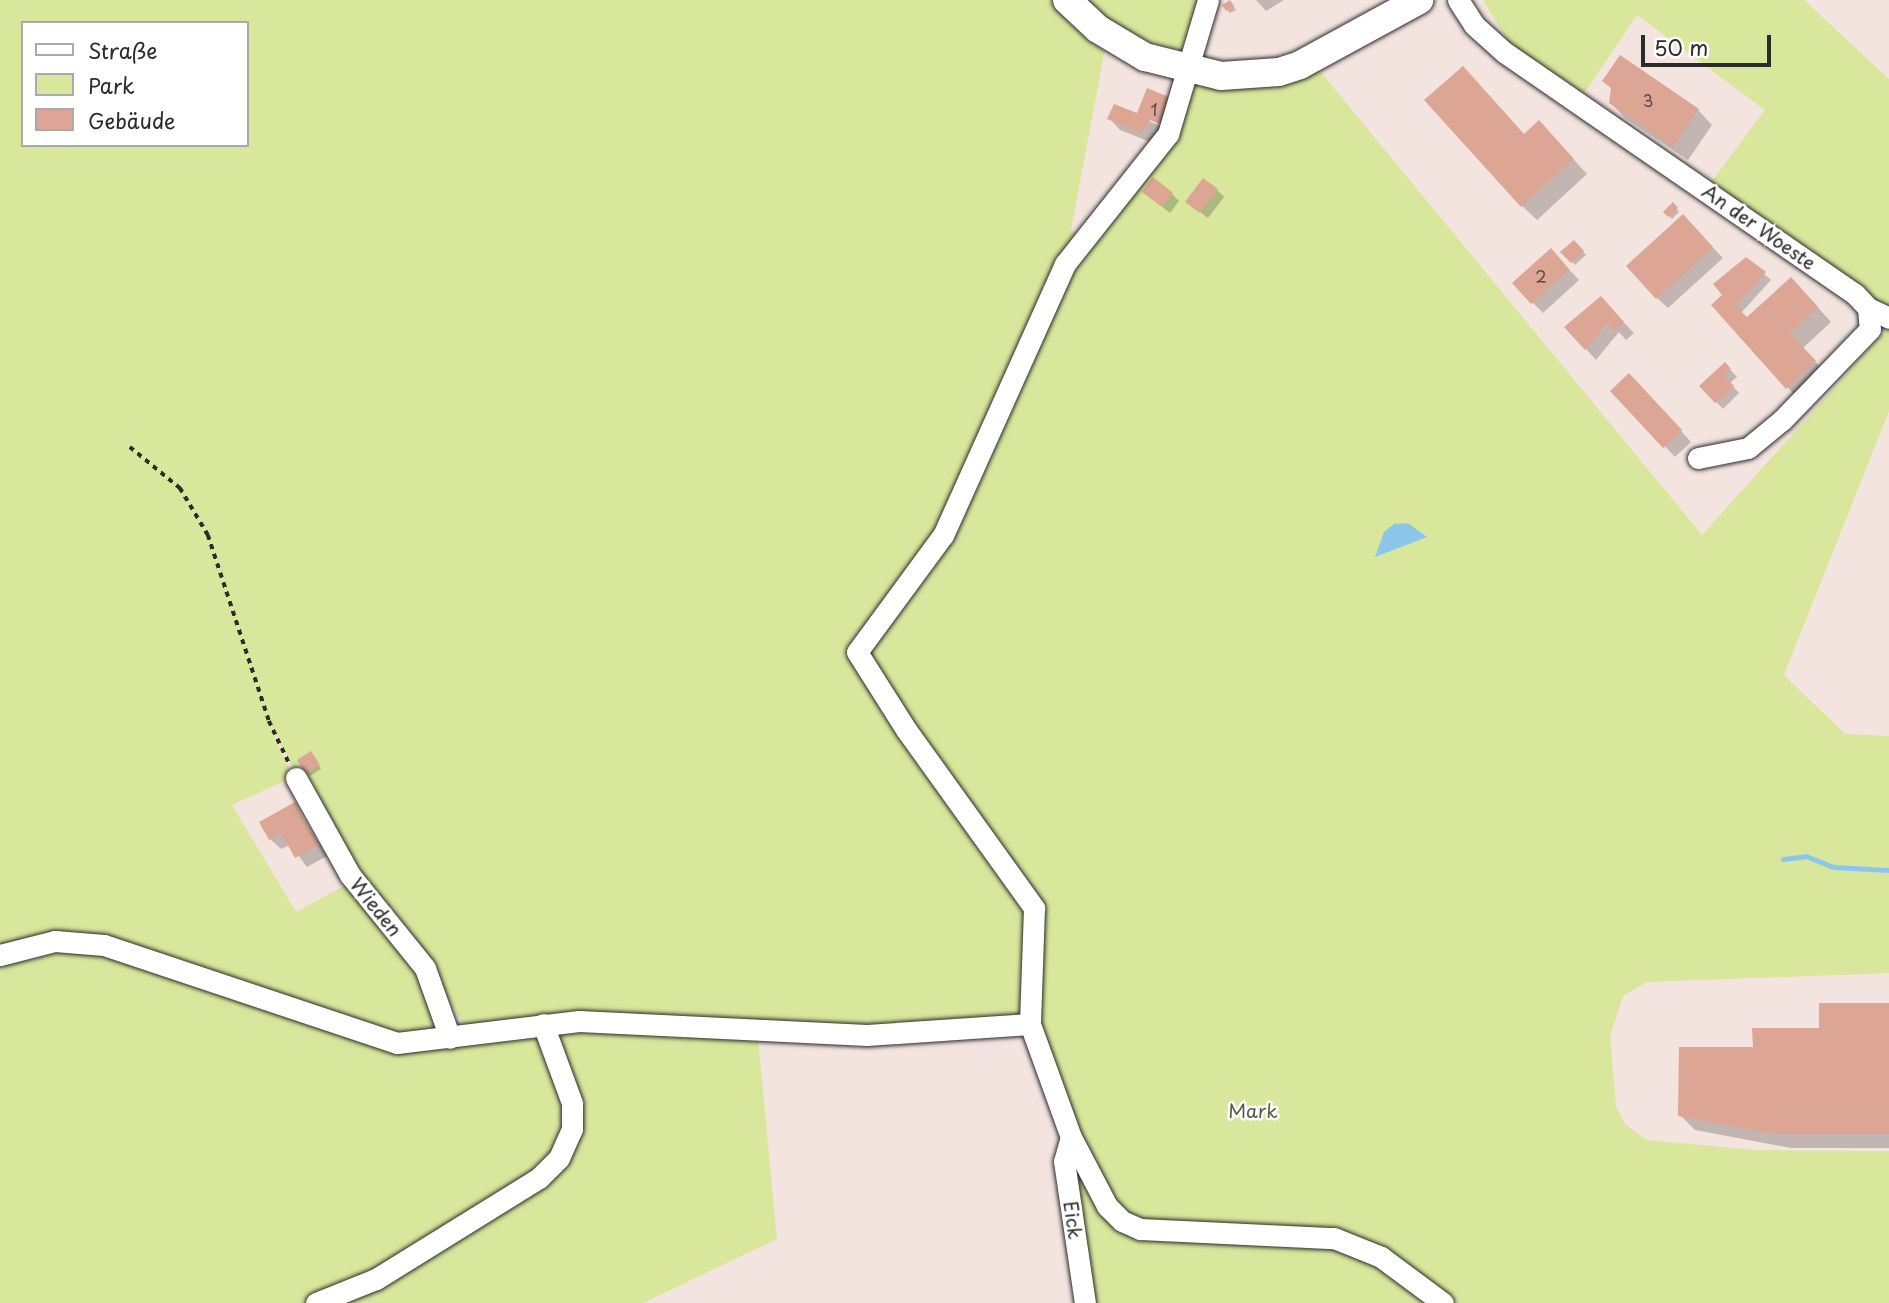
<!DOCTYPE html>
<meta charset="utf-8">
<style>
body{margin:0}
#map{position:relative;width:1889px;height:1303px;overflow:hidden;background:#f4e4df;font-family:"Playpen Sans",sans-serif}
div>[style]{position:absolute}
.green>*{inset:0;background:#d8e79b}
.water>*{inset:0;background:#8dc6ec}
.shadow>*{inset:0;background:#0003}
.stream>*{height:5px;margin:-2.5px;padding:0 2.5px;transform-origin:2.5px;border-radius:2.5px;background:#8dc6ec}
.building>*{inset:0;background:#dca594}
.path>*{height:3.5px;margin-top:-1.75px;transform-origin:0;background:repeating-linear-gradient(90deg,#2b2b2b 0 5px,transparent 0 10px)}
.roads{filter:drop-shadow(0 0 2px #2b2b2b) drop-shadow(0 0 2px #2b2b2b)}
.minor>*{height:21px;margin:-10.5px;padding:0 10.5px;transform-origin:10.5px;border-radius:10.5px;background:#fff}
.major>*{height:28px;margin:-14px;padding:0 14px;transform-origin:14px;border-radius:14px;background:#fff}
span{translate:-50% -50%;white-space:nowrap;text-align:center;line-height:1.15;-webkit-text-stroke:5px #fff;paint-order:stroke}
.number-label{font-size:16px;color:#574a45}
.number-label span{-webkit-text-stroke-width:0}
.street-label{font-size:19px;color:#2b2b2b}
.park-label{font-size:19px;color:#565a47}
.legend{position:absolute;left:21px;top:21px;width:228px;height:126px;box-sizing:border-box;background:#fff;border:2px solid #aaa;margin:0;padding:9px 12px;list-style:none;font-size:21px;color:#2b2b2b}
.legend li{display:flex;align-items:center;gap:14px;height:35px}
.legend b{width:35px;border:2px solid #aaa}
.scale{position:absolute;left:1641px;top:35px;width:130px;height:32px;box-sizing:border-box;border:4px solid #2b2b2b;border-top:0;padding-left:9px;font-size:21px;line-height:24px;white-space:nowrap;color:#2b2b2b;-webkit-text-stroke:5px #fff;paint-order:stroke}
</style>
<div id="map">
<div class="green">
<div style="clip-path:polygon(evenodd,0 0,1050px 0,1105px 49px,1071px 230px,1083px 236px,906px 584px,852px 638px,850px 656px,1029px 909px,1028px 1022px,865px 1028px,465px 1027px,435px 976px,352px 872px,267px 721px,293px 777px,232px 805px,296px 912px,351px 882px,418px 973px,446px 1034px,393px 1046px,542px 1030px,568px 1128px,548px 1168px,375px 1278px,312px 1303px,0 1303px,0 0,23px 23px,247px 23px,247px 145px,23px 145px,23px 23px)"></div>
<div style="clip-path:polygon(1083px 0,1201px 0,1181px 50px,1127px 36px)"></div>
<div style="clip-path:polygon(1483px 0,1804px 0,1889px 79px,1889px 308px,1709px 185px,1765px 110px,1637px 15px,1581px 98px,1512px 47px)"></div>
<div style="clip-path:polygon(1319px 70px,1702px 535px,1889px 327px,1889px 411px,1784px 675px,1845px 734px,1889px 736px,1889px 973px,1647px 982px,1623px 996px,1610px 1037px,1616px 1106px,1625px 1124px,1646px 1140px,1756px 1150px,1889px 1151px,1889px 1303px,1448px 1303px,1374px 1241px,1377px 1259px,1437px 1303px,1088px 1303px,1069px 1170px,1033px 1023px,1038px 907px,861px 655px,915px 588px,1070px 268px,1171px 135px,1190px 77px,1225px 91px,1299px 80px)"></div>
<div style="clip-path:polygon(547px 1031px,758px 1038px,777px 1239px,643px 1303px,322px 1303px,553px 1171px,577px 1130px)"></div>
</div>
<div class="water">
<div style="clip-path:polygon(1408px 523px,1427px 537px,1375px 557px,1384px 532px,1394px 524px)"></div>
</div>
<div class="shadow">
<div style="clip-path:polygon(1256px 0,1284px 0,1266px 11px)"></div>
<div style="clip-path:polygon(1233px 5px,1236px 10px,1230px 13px,1227px 10px)"></div>
<div style="clip-path:polygon(1604px 81px,1698px 110px,1712px 125px,1688px 160px,1625px 118px,1611px 103px,1613px 90px)"></div>
<div style="clip-path:polygon(evenodd,1148px 90px,1173px 100px,1183px 111px,1173px 135px,1162px 130px,1153px 143px,1120px 130px,1110px 119px,1115px 106px,1138px 116px,1148px 90px,1149px 118px,1171px 127px,1170px 130px,1149px 121px,1149px 118px)"></div>
<div style="clip-path:polygon(1525px 135px,1553px 137px,1587px 174px,1537px 220px,1522px 206px)"></div>
<div style="clip-path:polygon(1217px 190px,1224px 197px,1208px 218px,1195px 208px)"></div>
<div style="clip-path:polygon(1172px 194px,1179px 201px,1170px 213px,1151px 198px)"></div>
<div style="clip-path:polygon(1673px 205px,1679px 212px,1672px 219px,1665px 212px)"></div>
<div style="clip-path:polygon(1693px 227px,1723px 258px,1668px 308px,1657px 298px)"></div>
<div style="clip-path:polygon(1574px 242px,1586px 255px,1575px 265px,1563px 252px)"></div>
<div style="clip-path:polygon(1561px 261px,1579px 280px,1543px 313px,1532px 302px)"></div>
<div style="clip-path:polygon(1764px 274px,1771px 280px,1741px 313px,1747px 320px,1806px 294px,1831px 322px,1803px 348px,1829px 377px,1801px 402px,1713px 305px)"></div>
<div style="clip-path:polygon(1611px 309px,1634px 333px,1626px 340px,1619px 332px,1596px 360px,1566px 327px)"></div>
<div style="clip-path:polygon(1725px 364px,1737px 377px,1730px 383px,1739px 393px,1723px 409px,1701px 386px)"></div>
<div style="clip-path:polygon(1640px 386px,1691px 442px,1675px 457px,1613px 391px)"></div>
<div style="clip-path:polygon(313px 756px,321px 769px,310px 776px,307px 773px)"></div>
<div style="clip-path:polygon(294px 804px,327px 856px,307px 867px,290px 845px,281px 849px,270px 839px)"></div>
<div style="clip-path:polygon(1889px 1005px,1889px 1148px,1791px 1148px,1695px 1130px,1680px 1115px,1820px 1029px)"></div>
</div>
<div class="stream">
<div style="left:1783px;top:859px;width:23px;rotate:-7deg"></div>
<div style="left:1806px;top:856px;width:29px;rotate:22deg"></div>
<div style="left:1833px;top:867px;width:56px;rotate:3.1deg"></div>
</div>
<div class="building">
<div style="clip-path:polygon(1230px 0,1234px 6px,1226px 11px,1222px 5px)"></div>
<div style="clip-path:polygon(1620px 55px,1699px 109px,1673px 147px,1609px 103px,1611px 88px,1602px 81px)"></div>
<div style="clip-path:polygon(1463px 66px,1524px 134px,1539px 120px,1574px 159px,1521px 207px,1424px 100px)"></div>
<div style="clip-path:polygon(1147px 88px,1174px 99px,1162px 125px,1150px 120px,1141px 133px,1107px 119px,1114px 104px,1137px 113px)"></div>
<div style="clip-path:polygon(1153px 177px,1173px 193px,1162px 207px,1142px 192px)"></div>
<div style="clip-path:polygon(1203px 178px,1218px 189px,1200px 213px,1185px 202px)"></div>
<div style="clip-path:polygon(1673px 202px,1678px 208px,1668px 217px,1663px 212px)"></div>
<div style="clip-path:polygon(1683px 214px,1713px 247px,1656px 299px,1626px 266px)"></div>
<div style="clip-path:polygon(1574px 240px,1584px 251px,1571px 263px,1560px 252px)"></div>
<div style="clip-path:polygon(1551px 248px,1569px 269px,1531px 304px,1512px 283px)"></div>
<div style="clip-path:polygon(1746px 257px,1766px 272px,1735px 305px,1747px 317px,1791px 277px,1818px 307px,1790px 333px,1816px 361px,1786px 389px,1711px 305px,1722px 295px,1713px 284px)"></div>
<div style="clip-path:polygon(1601px 296px,1624px 322px,1614px 331px,1607px 323px,1585px 350px,1564px 327px)"></div>
<div style="clip-path:polygon(1725px 362px,1731px 369px,1724px 375px,1734px 386px,1715px 403px,1699px 386px)"></div>
<div style="clip-path:polygon(1629px 373px,1682px 430px,1663px 448px,1610px 391px)"></div>
<div style="clip-path:polygon(311px 751px,320px 765px,306px 774px,297px 760px)"></div>
<div style="clip-path:polygon(295px 802px,318px 845px,295px 858px,281px 833px,269px 840px,259px 822px)"></div>
<div style="clip-path:polygon(1819px 1003px,1889px 1003px,1889px 1134px,1776px 1134px,1678px 1116px,1679px 1047px,1753px 1047px,1752px 1028px,1819px 1028px)"></div>
</div>
<div class="path">
<div style="left:130px;top:447px;width:65px;rotate:39.4deg"></div>
<div style="left:180px;top:488px;width:55px;rotate:59.2deg"></div>
<div style="left:208px;top:535px;width:196px;rotate:71.8deg"></div>
<div style="left:269px;top:721px;width:47px;rotate:64.5deg"></div>
</div>
<div class="roads">
<div class="minor">
<div style="left:1208px;top:0;width:140px;rotate:106.6deg"></div>
<div style="left:1168px;top:134px;width:166px;rotate:128.4deg"></div>
<div style="left:1065px;top:264px;width:297px;rotate:114.2deg"></div>
<div style="left:943px;top:535px;width:145px;rotate:126.3deg"></div>
<div style="left:857px;top:652px;width:93px;rotate:57.7deg"></div>
<div style="left:907px;top:731px;width:218px;rotate:54.3deg"></div>
<div style="left:1034px;top:908px;width:116px;rotate:92deg"></div>
<div style="left:1030px;top:1024px;width:120px;rotate:70.1deg"></div>
<div style="left:1071px;top:1137px;width:78px;rotate:62.4deg"></div>
<div style="left:1107px;top:1206px;width:21px;rotate:45deg"></div>
<div style="left:1122px;top:1221px;width:20px;rotate:24deg"></div>
<div style="left:1140px;top:1229px;width:194px;rotate:2.7deg"></div>
<div style="left:1334px;top:1238px;width:51px;rotate:22deg"></div>
<div style="left:1381px;top:1257px;width:77px;rotate:36.6deg"></div>
<div style="left:1458px;top:0;width:30px;rotate:57deg"></div>
<div style="left:1474px;top:25px;width:40px;rotate:42deg"></div>
<div style="left:1504px;top:52px;width:426px;rotate:34.6deg"></div>
<div style="left:1855px;top:294px;width:19px;rotate:47deg"></div>
<div style="left:1868px;top:308px;width:21px;rotate:85deg"></div>
<div style="left:1870px;top:329px;width:127px;rotate:134deg"></div>
<div style="left:1782px;top:420px;width:44px;rotate:140.5deg"></div>
<div style="left:1748px;top:448px;width:51px;rotate:168.7deg"></div>
<div style="left:1868px;top:308px;width:23px;rotate:25deg"></div>
<div style="left:296px;top:778px;width:111px;rotate:60.9deg"></div>
<div style="left:350px;top:875px;width:119px;rotate:51.1deg"></div>
<div style="left:425px;top:968px;width:74px;rotate:70.3deg"></div>
<div style="left:0;top:955px;width:57px;rotate:-14.3deg"></div>
<div style="left:55px;top:941px;width:49px;rotate:4.7deg"></div>
<div style="left:104px;top:945px;width:309px;rotate:18.5deg"></div>
<div style="left:397px;top:1043px;width:183px;rotate:-6.9deg"></div>
<div style="left:579px;top:1021px;width:288px;rotate:2.8deg"></div>
<div style="left:867px;top:1035px;width:163px;rotate:-3.9deg"></div>
<div style="left:1071px;top:1137px;width:25px;rotate:106deg"></div>
<div style="left:1064px;top:1161px;width:144px;rotate:81.6deg"></div>
<div style="left:316px;top:1303px;width:65px;rotate:-21.8deg"></div>
<div style="left:376px;top:1279px;width:192px;rotate:-31.8deg"></div>
<div style="left:539px;top:1178px;width:28px;rotate:-45deg"></div>
<div style="left:559px;top:1158px;width:32px;rotate:-66deg"></div>
<div style="left:572px;top:1129px;width:26px;rotate:-90deg"></div>
<div style="left:572px;top:1103px;width:84px;rotate:-110.2deg"></div>
</div>
<div class="major">
<div style="left:1067px;top:0;width:42px;rotate:43.1deg"></div>
<div style="left:1098px;top:29px;width:55px;rotate:30.8deg"></div>
<div style="left:1145px;top:57px;width:78px;rotate:14deg"></div>
<div style="left:1221px;top:76px;width:58px;rotate:-3.9deg"></div>
<div style="left:1279px;top:72px;width:22px;rotate:-18deg"></div>
<div style="left:1300px;top:65px;width:136px;rotate:-28.6deg"></div>
</div>
</div>
<div class="number-label">
<span style="left:1648px;top:100px">3</span>
<span style="left:1154px;top:109px">1</span>
<span style="left:1541px;top:276px">2</span>
</div>
<div class="street-label">
<span style="left:1759px;top:227px;rotate:35deg">An der Woeste</span>
<span style="left:376px;top:907px;rotate:51deg">Wieden</span>
<span style="left:1073px;top:1220px;rotate:82deg">Eick</span>
</div>
<div class="park-label">
<span style="left:1253px;top:1111px">Mark</span>
</div>
<ul class="legend">
<li><b style="height:9px;background:#fff"></b>Straße</li>
<li><b style="height:19px;background:#d8e79b"></b>Park</li>
<li><b style="height:19px;background:#dca594"></b>Gebäude</li>
</ul>
<div class="scale">50 m</div>
</div>
